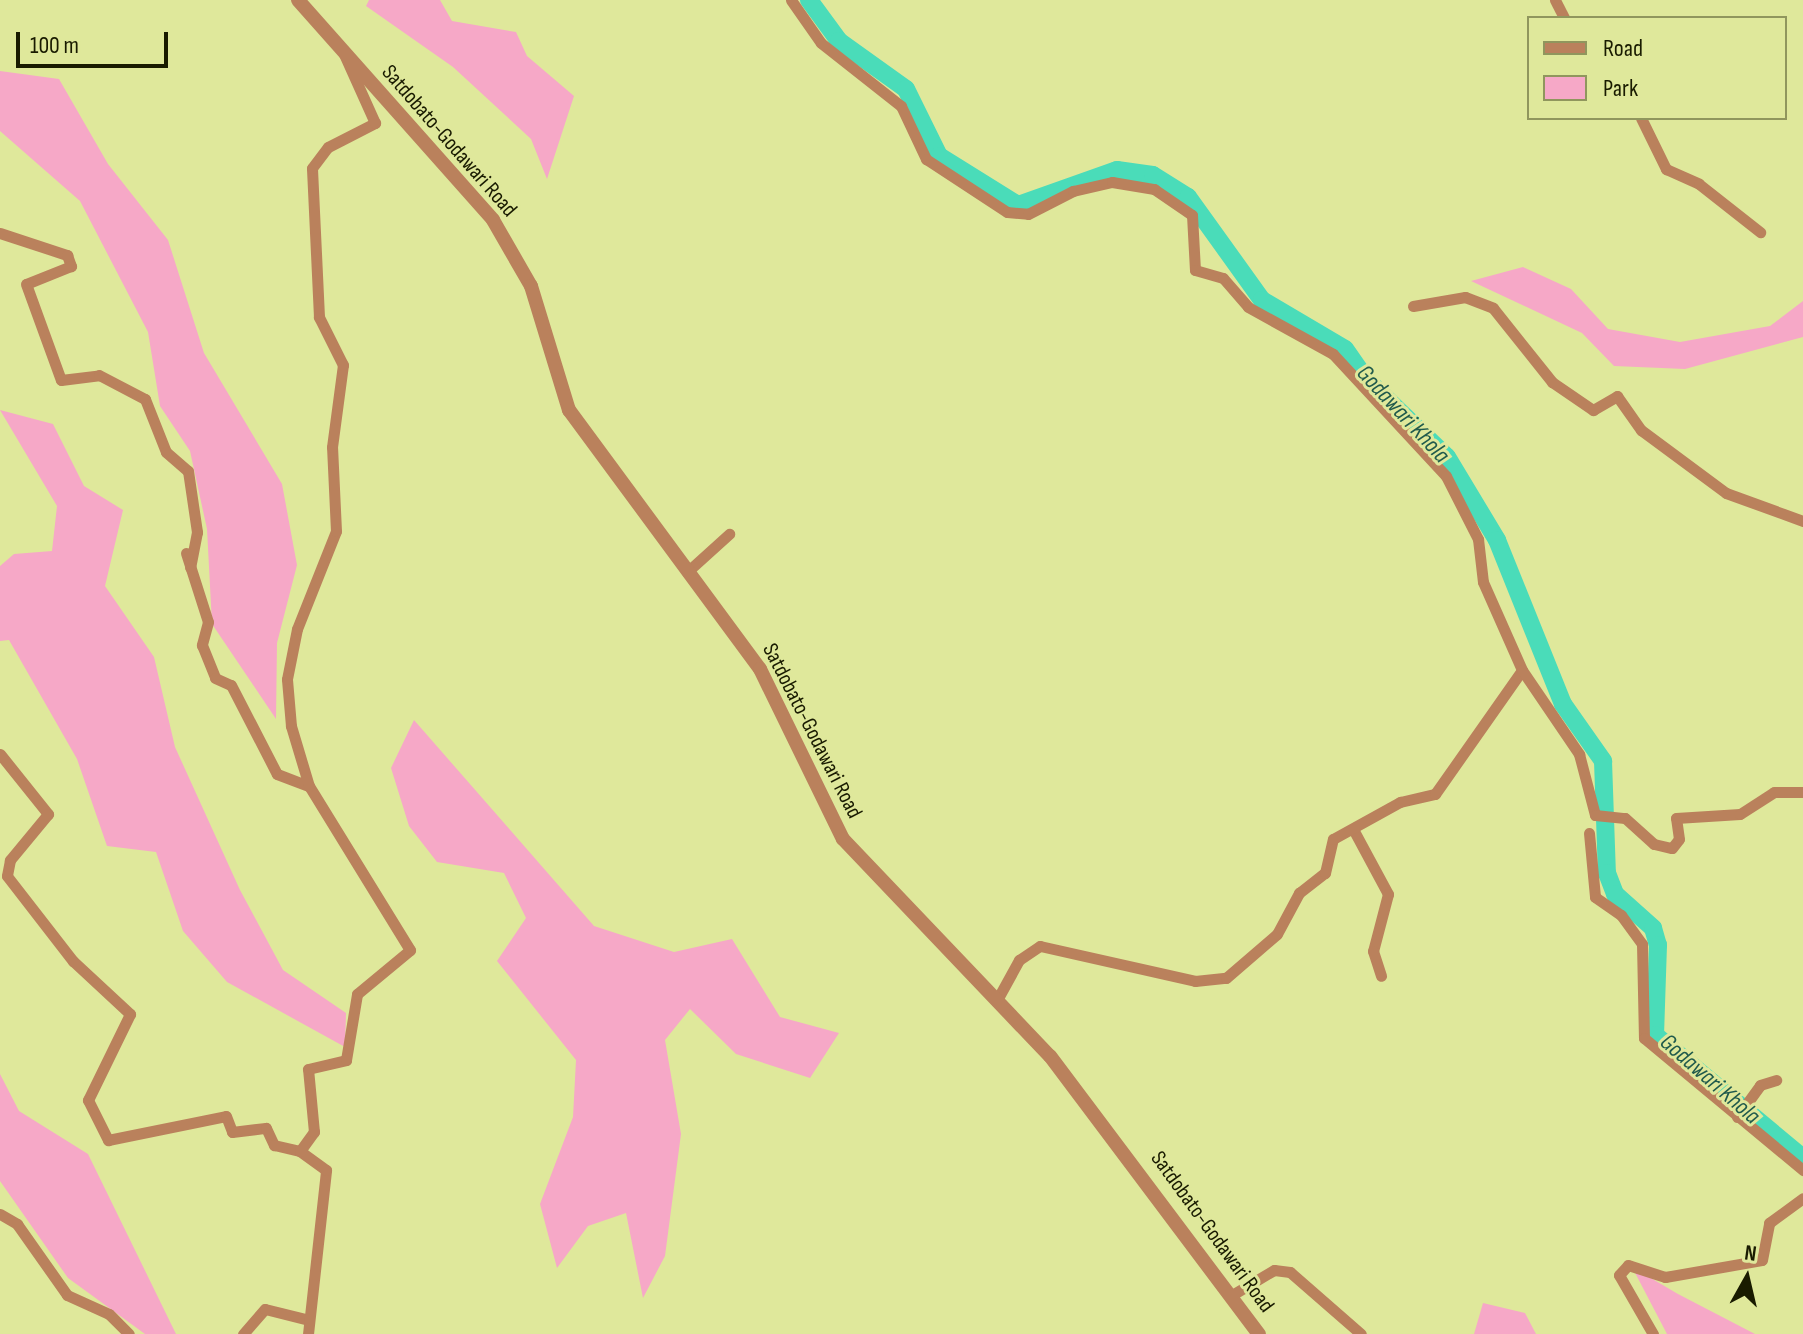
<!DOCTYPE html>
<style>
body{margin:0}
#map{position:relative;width:1803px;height:1334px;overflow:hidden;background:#dfe89b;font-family:"Sofia Sans Condensed",sans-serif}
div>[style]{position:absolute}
.green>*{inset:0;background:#f6a8c7}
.river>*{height:18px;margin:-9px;padding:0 9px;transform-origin:9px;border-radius:9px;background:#4adcb9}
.minor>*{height:11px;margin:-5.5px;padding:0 5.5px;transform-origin:5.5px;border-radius:5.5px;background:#ba815c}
.tertiary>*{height:14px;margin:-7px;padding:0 7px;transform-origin:7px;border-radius:7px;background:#ba815c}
span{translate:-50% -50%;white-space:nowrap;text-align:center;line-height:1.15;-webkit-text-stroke:6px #dfe89b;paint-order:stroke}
.street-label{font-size:22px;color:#191b00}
.water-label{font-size:24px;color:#215b4c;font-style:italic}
.legend{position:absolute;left:1527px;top:16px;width:260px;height:104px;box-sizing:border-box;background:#dfe89b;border:2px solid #90965d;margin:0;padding:10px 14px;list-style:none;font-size:24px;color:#191b00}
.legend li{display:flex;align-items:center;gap:16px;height:40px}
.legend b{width:40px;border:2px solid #90965d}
.north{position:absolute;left:1707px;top:1238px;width:80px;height:80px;-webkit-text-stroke:6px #dfe89b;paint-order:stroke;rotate:8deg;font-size:22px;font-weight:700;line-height:32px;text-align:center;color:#191b00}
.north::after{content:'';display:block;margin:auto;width:28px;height:36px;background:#191b00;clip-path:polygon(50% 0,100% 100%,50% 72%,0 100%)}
.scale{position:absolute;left:16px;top:32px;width:152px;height:36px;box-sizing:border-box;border:4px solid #191b00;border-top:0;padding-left:10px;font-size:24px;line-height:28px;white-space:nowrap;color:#191b00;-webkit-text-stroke:6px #dfe89b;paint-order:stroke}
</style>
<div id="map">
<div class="green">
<div style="clip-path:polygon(369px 0,440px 0,452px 21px,516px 32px,527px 56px,574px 96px,547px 179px,531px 139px,453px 67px,366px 6px)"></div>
<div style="clip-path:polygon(0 71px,59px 79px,108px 164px,168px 240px,204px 353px,282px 484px,297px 565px,277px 643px,276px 719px,212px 624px,207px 529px,190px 451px,160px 406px,148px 332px,80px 201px,0 131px)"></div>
<div style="clip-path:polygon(1523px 267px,1571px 289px,1608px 329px,1680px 342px,1770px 326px,1803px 301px,1803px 337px,1685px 369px,1614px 366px,1582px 333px,1471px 281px)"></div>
<div style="clip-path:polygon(0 410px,53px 424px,84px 486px,123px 510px,105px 586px,154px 657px,175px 747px,240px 890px,283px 970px,346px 1013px,345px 1047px,227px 982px,183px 931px,156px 852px,107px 846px,77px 759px,9px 640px,0 641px,0 566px,14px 554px,52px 551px,57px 506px)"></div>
<div style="clip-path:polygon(414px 720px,594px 926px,674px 952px,732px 939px,780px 1017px,839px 1033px,810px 1078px,736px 1054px,690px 1009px,665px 1040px,681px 1134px,665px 1256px,643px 1298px,626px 1213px,588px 1226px,557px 1268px,540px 1204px,573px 1117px,576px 1060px,497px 961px,526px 918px,504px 873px,437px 862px,409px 826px,391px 768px)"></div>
<div style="clip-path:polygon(0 1074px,19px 1111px,88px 1154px,176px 1334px,145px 1334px,68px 1278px,0 1181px)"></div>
<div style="clip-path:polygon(1632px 1267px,1678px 1294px,1755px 1334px,1667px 1334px)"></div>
<div style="clip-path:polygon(1483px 1303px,1525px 1313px,1536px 1334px,1474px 1334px)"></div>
</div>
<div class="river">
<div style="left:809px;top:0;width:51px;rotate:53.8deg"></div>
<div style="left:839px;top:41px;width:82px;rotate:35.6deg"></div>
<div style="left:906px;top:89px;width:75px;rotate:63.8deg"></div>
<div style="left:939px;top:156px;width:93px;rotate:31.8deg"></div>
<div style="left:1018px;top:205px;width:105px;rotate:-19.5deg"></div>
<div style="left:1117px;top:170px;width:36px;rotate:8deg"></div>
<div style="left:1153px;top:175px;width:41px;rotate:32.2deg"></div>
<div style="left:1188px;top:197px;width:127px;rotate:54.3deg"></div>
<div style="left:1262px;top:300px;width:96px;rotate:30.6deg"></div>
<div style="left:1345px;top:349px;width:37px;rotate:55deg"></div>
<div style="left:1366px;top:379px;width:112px;rotate:43.9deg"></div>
<div style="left:1447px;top:457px;width:97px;rotate:58.9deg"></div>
<div style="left:1497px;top:540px;width:177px;rotate:68.1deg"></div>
<div style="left:1563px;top:704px;width:70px;rotate:54.9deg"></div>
<div style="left:1603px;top:761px;width:112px;rotate:88deg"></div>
<div style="left:1607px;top:873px;width:22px;rotate:69deg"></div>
<div style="left:1615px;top:894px;width:51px;rotate:41.8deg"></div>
<div style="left:1653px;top:928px;width:18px;rotate:74deg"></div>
<div style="left:1658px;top:945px;width:90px;rotate:91.9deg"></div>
<div style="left:1655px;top:1035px;width:192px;rotate:39.7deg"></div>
</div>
<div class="minor">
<div style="left:791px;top:0;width:52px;rotate:55.1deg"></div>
<div style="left:821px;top:43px;width:102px;rotate:38.2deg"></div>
<div style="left:901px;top:106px;width:59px;rotate:64.7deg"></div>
<div style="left:926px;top:159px;width:97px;rotate:33.2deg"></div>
<div style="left:1007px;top:212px;width:21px;rotate:5deg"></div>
<div style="left:1028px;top:214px;width:51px;rotate:-27.1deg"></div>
<div style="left:1073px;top:191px;width:40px;rotate:-13deg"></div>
<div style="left:1112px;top:182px;width:43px;rotate:9.5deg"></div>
<div style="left:1154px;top:189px;width:46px;rotate:34.4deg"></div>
<div style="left:1192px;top:215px;width:55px;rotate:86.9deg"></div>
<div style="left:1195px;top:270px;width:29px;rotate:16deg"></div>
<div style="left:1223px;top:278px;width:38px;rotate:49deg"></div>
<div style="left:1248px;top:307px;width:97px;rotate:28.9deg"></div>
<div style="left:1333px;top:354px;width:166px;rotate:47.2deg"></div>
<div style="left:1446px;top:476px;width:71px;rotate:63.1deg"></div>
<div style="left:1478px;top:539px;width:43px;rotate:83.4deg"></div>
<div style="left:1483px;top:582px;width:96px;rotate:66.1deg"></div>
<div style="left:1555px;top:0;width:20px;rotate:63deg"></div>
<div style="left:1641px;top:118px;width:57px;rotate:63.9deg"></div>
<div style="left:1666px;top:169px;width:36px;rotate:24deg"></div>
<div style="left:1699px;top:184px;width:78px;rotate:38.2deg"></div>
<div style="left:0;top:233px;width:71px;rotate:18.2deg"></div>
<div style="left:67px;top:255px;width:12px;rotate:70deg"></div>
<div style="left:71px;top:266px;width:48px;rotate:158.2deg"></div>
<div style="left:26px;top:284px;width:102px;rotate:70deg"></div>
<div style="left:61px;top:380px;width:38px;rotate:-7deg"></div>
<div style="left:99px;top:375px;width:52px;rotate:27.6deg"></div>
<div style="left:145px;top:399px;width:57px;rotate:68.4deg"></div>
<div style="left:166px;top:452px;width:29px;rotate:41deg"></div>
<div style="left:188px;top:471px;width:62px;rotate:81.6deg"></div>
<div style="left:197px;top:532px;width:36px;rotate:101deg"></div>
<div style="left:1413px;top:306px;width:53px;rotate:-9.8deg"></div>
<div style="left:1465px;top:297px;width:30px;rotate:21deg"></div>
<div style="left:1493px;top:308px;width:95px;rotate:51.4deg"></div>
<div style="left:1552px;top:382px;width:50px;rotate:34.3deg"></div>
<div style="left:1593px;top:410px;width:28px;rotate:-30deg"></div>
<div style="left:1617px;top:396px;width:42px;rotate:54.8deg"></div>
<div style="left:1641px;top:430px;width:106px;rotate:36.5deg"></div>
<div style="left:1726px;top:493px;width:82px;rotate:20deg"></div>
<div style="left:186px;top:553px;width:72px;rotate:72.3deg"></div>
<div style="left:208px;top:622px;width:24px;rotate:105deg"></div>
<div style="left:202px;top:645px;width:35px;rotate:68deg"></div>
<div style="left:215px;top:678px;width:17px;rotate:24deg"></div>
<div style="left:231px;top:685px;width:100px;rotate:62.7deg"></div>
<div style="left:277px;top:774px;width:34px;rotate:21deg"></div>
<div style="left:687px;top:572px;width:57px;rotate:-42.1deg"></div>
<div style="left:0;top:754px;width:77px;rotate:51.3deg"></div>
<div style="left:48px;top:814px;width:60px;rotate:129.6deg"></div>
<div style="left:10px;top:860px;width:16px;rotate:101deg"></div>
<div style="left:7px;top:876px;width:108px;rotate:52.2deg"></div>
<div style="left:73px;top:961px;width:78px;rotate:42.9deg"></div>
<div style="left:130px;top:1014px;width:96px;rotate:116deg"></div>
<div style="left:88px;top:1100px;width:45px;rotate:63.4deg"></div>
<div style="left:108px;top:1140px;width:120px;rotate:-11.5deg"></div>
<div style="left:226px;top:1116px;width:17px;rotate:69deg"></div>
<div style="left:232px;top:1132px;width:34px;rotate:-7deg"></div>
<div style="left:266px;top:1128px;width:19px;rotate:65deg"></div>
<div style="left:274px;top:1145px;width:27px;rotate:13deg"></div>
<div style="left:1353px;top:829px;width:74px;rotate:61.7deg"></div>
<div style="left:1388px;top:894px;width:59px;rotate:104.7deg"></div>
<div style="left:1373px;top:951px;width:26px;rotate:72deg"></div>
<div style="left:1589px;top:833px;width:64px;rotate:84.6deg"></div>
<div style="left:1595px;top:897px;width:32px;rotate:35deg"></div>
<div style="left:1621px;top:915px;width:36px;rotate:54deg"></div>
<div style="left:1642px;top:944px;width:94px;rotate:88.8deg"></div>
<div style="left:1644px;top:1038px;width:207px;rotate:39.7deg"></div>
<div style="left:997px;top:1000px;width:46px;rotate:-61.2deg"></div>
<div style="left:1019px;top:960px;width:25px;rotate:-34deg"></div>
<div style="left:1040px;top:946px;width:159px;rotate:12.7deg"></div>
<div style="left:1195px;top:981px;width:31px;rotate:-6deg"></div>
<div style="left:1226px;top:978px;width:67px;rotate:-40.8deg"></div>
<div style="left:1277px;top:934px;width:47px;rotate:-61.8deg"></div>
<div style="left:1299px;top:893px;width:33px;rotate:-38deg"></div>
<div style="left:1325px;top:873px;width:35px;rotate:-77deg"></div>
<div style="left:1333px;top:839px;width:77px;rotate:-28.9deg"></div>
<div style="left:1400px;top:802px;width:36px;rotate:-13deg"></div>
<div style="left:1435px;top:794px;width:151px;rotate:-54.9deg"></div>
<div style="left:1522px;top:670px;width:102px;rotate:55.8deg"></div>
<div style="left:1579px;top:754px;width:63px;rotate:75.3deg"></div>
<div style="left:1595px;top:815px;width:30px;rotate:6deg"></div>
<div style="left:1625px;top:818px;width:39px;rotate:42deg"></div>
<div style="left:1654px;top:844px;width:18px;rotate:13deg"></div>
<div style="left:1672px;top:848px;width:11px;rotate:-52deg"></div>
<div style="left:1679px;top:839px;width:21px;rotate:-98deg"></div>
<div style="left:1676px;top:818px;width:64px;rotate:-3.6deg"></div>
<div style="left:1740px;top:814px;width:40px;rotate:-32.9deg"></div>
<div style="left:1774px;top:792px;width:29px"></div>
<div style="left:1737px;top:1117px;width:39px;rotate:-54deg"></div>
<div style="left:1760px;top:1085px;width:17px;rotate:-17deg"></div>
<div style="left:0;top:1214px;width:20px;rotate:30deg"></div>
<div style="left:17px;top:1224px;width:87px;rotate:54.8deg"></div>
<div style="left:67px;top:1295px;width:46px;rotate:24.3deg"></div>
<div style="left:109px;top:1314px;width:28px;rotate:45deg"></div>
<div style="left:1232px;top:1295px;width:49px;rotate:-30.8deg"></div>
<div style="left:1274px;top:1270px;width:16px;rotate:7deg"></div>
<div style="left:1290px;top:1272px;width:94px;rotate:41.1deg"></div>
<div style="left:243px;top:1334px;width:33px;rotate:-49deg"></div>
<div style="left:265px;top:1309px;width:45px;rotate:14deg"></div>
<div style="left:308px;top:1334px;width:165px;rotate:-83.7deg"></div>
<div style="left:326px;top:1170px;width:32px;rotate:-144deg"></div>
<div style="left:300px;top:1151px;width:24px;rotate:-54deg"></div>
<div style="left:314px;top:1132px;width:63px;rotate:-95.4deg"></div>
<div style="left:308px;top:1069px;width:39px;rotate:-13deg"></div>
<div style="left:346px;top:1060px;width:67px;rotate:-80.5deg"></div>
<div style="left:357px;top:994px;width:69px;rotate:-39.7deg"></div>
<div style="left:410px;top:950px;width:193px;rotate:-121.6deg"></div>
<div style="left:309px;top:786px;width:63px;rotate:-106.7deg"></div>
<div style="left:291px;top:726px;width:47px;rotate:-94.9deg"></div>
<div style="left:287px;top:679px;width:51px;rotate:-78.7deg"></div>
<div style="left:297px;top:629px;width:105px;rotate:-68.3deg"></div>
<div style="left:336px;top:531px;width:84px;rotate:-92.7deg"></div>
<div style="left:332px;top:447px;width:83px;rotate:-82.4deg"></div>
<div style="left:343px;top:365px;width:54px;rotate:-116.6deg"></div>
<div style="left:319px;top:317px;width:149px;rotate:-92.7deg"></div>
<div style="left:312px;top:168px;width:26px;rotate:-53deg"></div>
<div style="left:328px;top:147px;width:53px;rotate:-27.1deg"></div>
<div style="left:375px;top:123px;width:76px;rotate:-114.2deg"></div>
<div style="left:1653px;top:1334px;width:68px;rotate:-120deg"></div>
<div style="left:1619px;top:1275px;width:13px;rotate:-48deg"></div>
<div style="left:1628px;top:1265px;width:39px;rotate:18deg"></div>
<div style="left:1665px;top:1277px;width:98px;rotate:-9.9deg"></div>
<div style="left:1762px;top:1260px;width:38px;rotate:-79deg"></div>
<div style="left:1769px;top:1223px;width:42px;rotate:-36.3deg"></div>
</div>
<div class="tertiary">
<div style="left:298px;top:0;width:294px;rotate:48.4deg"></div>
<div style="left:493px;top:220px;width:76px;rotate:60.1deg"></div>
<div style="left:531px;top:286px;width:130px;rotate:73deg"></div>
<div style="left:569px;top:410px;width:322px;rotate:53.6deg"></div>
<div style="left:760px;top:669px;width:189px;rotate:64deg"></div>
<div style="left:843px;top:839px;width:300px;rotate:46.4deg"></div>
<div style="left:1050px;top:1056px;width:348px;rotate:53.1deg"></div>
</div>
<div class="street-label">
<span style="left:449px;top:141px;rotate:49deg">Satdobato-Godawari Road</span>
<span style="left:812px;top:731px;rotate:63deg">Satdobato-Godawari Road</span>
<span style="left:1212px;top:1232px;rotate:54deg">Satdobato-Godawari Road</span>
</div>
<div class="water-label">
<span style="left:1403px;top:414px;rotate:47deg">Godawari Khola</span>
<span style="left:1710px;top:1079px;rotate:41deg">Godawari Khola</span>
</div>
<ul class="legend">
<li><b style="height:10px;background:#ba815c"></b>Road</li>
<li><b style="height:22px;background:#f6a8c7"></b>Park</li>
</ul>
<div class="north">N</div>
<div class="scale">100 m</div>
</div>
